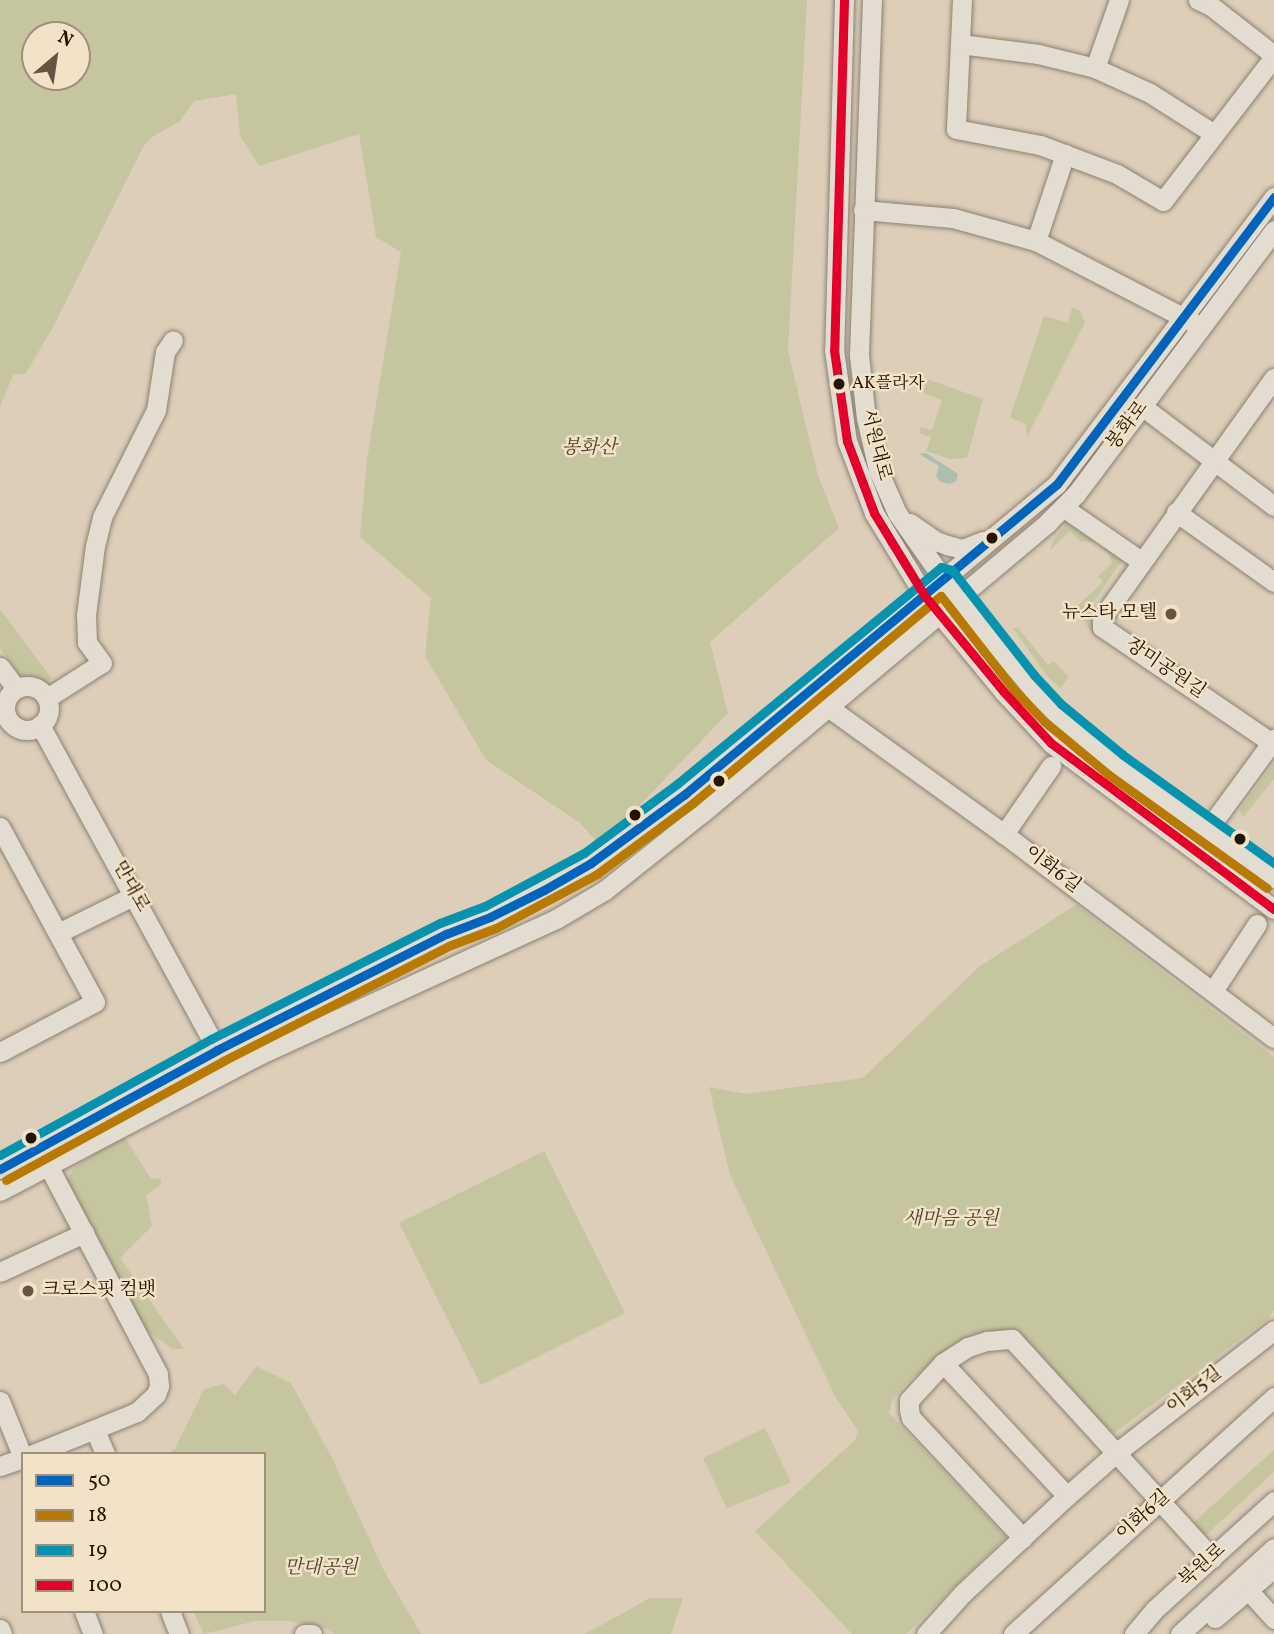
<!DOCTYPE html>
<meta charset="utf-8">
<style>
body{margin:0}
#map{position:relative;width:1274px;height:1634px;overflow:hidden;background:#dcceb9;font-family:Vollkorn,"Noto Serif KR",serif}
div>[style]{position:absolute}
.green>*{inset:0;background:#c5c5a0}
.water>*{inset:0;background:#acbeaf}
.roads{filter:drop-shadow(0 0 2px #8b8173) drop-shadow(0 0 2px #8b8173)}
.minor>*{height:19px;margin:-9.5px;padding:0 9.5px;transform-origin:9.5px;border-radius:9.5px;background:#e3dcd1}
.minor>.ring{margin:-9.5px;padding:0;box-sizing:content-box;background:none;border:19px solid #e3dcd1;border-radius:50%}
.bus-1>*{height:9px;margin:-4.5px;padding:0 4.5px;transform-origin:4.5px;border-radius:4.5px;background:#0065bd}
.bus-2>*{height:9px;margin:-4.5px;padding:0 4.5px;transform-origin:4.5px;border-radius:4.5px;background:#b87a01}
.bus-3>*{height:9px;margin:-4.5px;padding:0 4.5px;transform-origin:4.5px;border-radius:4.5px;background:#0693af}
.bus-4>*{height:9px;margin:-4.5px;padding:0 4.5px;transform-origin:4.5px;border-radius:4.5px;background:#e4002b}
.dots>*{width:19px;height:19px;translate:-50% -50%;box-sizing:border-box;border:4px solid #f1e2c8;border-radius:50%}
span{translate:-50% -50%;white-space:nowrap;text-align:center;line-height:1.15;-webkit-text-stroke:5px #f1e2c8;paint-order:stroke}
.bus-label{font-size:17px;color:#251402}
.left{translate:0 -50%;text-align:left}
.street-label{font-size:19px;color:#251402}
.park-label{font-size:19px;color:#4f472b;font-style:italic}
.poi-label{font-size:19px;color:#251402}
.right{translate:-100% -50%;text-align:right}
.legend{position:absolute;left:21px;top:1452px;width:245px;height:161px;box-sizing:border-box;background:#f1e2c8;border:2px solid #9f9079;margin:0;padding:9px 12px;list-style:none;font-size:21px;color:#251402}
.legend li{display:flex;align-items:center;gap:14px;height:35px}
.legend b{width:35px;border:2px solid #9f9079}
.north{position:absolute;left:21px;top:21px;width:70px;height:70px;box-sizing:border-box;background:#f1e2c8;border:2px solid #9f9079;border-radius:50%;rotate:29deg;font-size:19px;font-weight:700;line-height:28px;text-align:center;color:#251402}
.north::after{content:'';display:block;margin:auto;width:24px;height:32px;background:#655542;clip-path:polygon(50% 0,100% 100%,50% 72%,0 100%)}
</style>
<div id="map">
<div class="green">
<div style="clip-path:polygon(evenodd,0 0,807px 0,788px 351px,818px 476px,839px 528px,710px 642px,728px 713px,637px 808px,597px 842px,580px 823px,486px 760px,425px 656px,431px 598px,360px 537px,367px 460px,401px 252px,376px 237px,359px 134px,259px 166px,240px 136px,236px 94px,194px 101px,180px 121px,152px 137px,143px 147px,53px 327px,26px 373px,13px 375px,0 407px,0 0,35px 35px,77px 35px,77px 77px,35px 77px,35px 35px)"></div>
<div style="clip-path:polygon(1072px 308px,1079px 310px,1085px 322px,1027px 437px,1025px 424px,1010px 417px,1044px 316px,1068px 323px)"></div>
<div style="clip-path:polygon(927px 379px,983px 399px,967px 458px,949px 459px,926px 451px,931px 437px,919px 433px,921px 427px,932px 430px,942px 400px,923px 393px)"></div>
<div style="clip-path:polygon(1068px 522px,1125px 556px,1089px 609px,1096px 638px,1075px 608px,1103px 582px,1098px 576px,1112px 563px,1109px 554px,1098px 543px,1080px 541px,1070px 531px,1050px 550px,1054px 539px)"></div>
<div style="clip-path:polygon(0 609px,52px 679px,35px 687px,27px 686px,0 648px)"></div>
<div style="clip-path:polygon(1013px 628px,1018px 628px,1048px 665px,1054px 661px,1069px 677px,1060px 688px,1047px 676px)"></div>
<div style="clip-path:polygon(1274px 763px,1274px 779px,1243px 817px,1240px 809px)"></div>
<div style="clip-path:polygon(1076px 905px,1274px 1057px,1274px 1310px,1269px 1318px,1114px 1433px,1057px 1379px,1015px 1332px,945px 1352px,906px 1384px,892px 1400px,889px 1413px,1006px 1537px,906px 1634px,852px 1634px,755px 1531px,855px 1440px,858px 1431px,835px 1396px,730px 1175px,709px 1087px,746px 1094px,863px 1078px,980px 966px)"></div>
<div style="clip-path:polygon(122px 1133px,151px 1179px,161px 1178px,161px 1185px,146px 1195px,152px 1226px,120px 1258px,184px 1349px,173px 1349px,143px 1328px,66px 1182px,73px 1169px)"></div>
<div style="clip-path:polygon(544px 1151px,625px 1313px,481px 1385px,399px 1223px)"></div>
<div style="clip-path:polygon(256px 1366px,291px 1383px,332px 1458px,383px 1569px,421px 1634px,334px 1634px,325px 1628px,290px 1621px,255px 1621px,204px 1634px,193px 1611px,264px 1611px,264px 1454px,167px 1454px,175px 1449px,204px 1389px,224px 1384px,235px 1395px)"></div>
<div style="clip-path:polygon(765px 1428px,791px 1482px,727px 1508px,703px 1458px)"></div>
<div style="clip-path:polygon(1274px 1450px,1274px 1472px,1206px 1535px,1201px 1533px,1194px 1522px)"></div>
<div style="clip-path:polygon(650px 1598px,683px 1598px,671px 1634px,585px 1634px)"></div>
</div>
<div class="water">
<div style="clip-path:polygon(926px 453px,958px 474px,956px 481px,950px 484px,940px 482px,936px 476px,939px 466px,919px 454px)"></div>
</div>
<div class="roads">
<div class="minor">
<div style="left:844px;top:0;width:350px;rotate:91.6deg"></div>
<div style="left:834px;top:350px;width:92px;rotate:81.9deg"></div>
<div style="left:847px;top:441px;width:77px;rotate:69.4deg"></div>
<div style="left:874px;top:513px;width:96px;rotate:58.6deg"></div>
<div style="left:924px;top:595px;width:124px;rotate:50.5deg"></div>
<div style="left:1003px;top:691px;width:71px;rotate:47.3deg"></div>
<div style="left:1051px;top:743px;width:278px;rotate:36.7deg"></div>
<div style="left:872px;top:0;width:355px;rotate:92.1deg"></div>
<div style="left:859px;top:355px;width:63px;rotate:83.7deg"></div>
<div style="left:866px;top:418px;width:53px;rotate:77deg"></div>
<div style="left:878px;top:470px;width:47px;rotate:66.2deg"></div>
<div style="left:897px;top:513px;width:103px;rotate:54.9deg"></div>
<div style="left:956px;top:597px;width:151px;rotate:50.1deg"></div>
<div style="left:1053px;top:713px;width:82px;rotate:39.5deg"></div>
<div style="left:1116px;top:765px;width:194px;rotate:35.6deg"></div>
<div style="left:962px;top:0;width:129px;rotate:92.7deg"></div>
<div style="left:956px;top:129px;width:86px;rotate:10.8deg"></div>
<div style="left:1040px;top:145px;width:82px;rotate:20.6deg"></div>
<div style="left:1117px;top:174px;width:53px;rotate:30.4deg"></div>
<div style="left:1163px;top:201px;width:182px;rotate:-52.4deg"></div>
<div style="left:1198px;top:0;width:14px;rotate:25deg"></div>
<div style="left:1211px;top:6px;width:80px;rotate:37.9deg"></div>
<div style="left:960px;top:44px;width:79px;rotate:7.3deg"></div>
<div style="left:1038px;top:54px;width:59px;rotate:13.8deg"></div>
<div style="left:1095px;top:68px;width:60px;rotate:24.4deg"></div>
<div style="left:1150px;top:93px;width:76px;rotate:32.6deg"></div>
<div style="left:1095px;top:68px;width:72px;rotate:-70.6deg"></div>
<div style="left:863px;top:210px;width:90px;rotate:5.1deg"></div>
<div style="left:953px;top:218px;width:86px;rotate:15.5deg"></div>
<div style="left:1036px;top:241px;width:178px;rotate:27.4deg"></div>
<div style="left:1036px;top:241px;width:92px;rotate:-71.6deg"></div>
<div style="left:1143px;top:407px;width:164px;rotate:37.1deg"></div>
<div style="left:1070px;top:512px;width:86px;rotate:34.6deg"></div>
<div style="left:1176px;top:512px;width:120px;rotate:35.5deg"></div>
<div style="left:910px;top:523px;width:32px;rotate:35deg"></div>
<div style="left:936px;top:541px;width:12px;rotate:20deg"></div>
<div style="left:947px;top:545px;width:16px;rotate:15deg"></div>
<div style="left:962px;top:549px;width:22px;rotate:-21deg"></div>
<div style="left:0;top:667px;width:26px;rotate:53deg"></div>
<div class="ring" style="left:5px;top:686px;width:25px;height:25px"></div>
<div style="left:47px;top:698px;width:65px;rotate:-32.5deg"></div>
<div style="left:102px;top:663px;width:26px;rotate:-126deg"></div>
<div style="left:87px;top:642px;width:27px;rotate:-92deg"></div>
<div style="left:86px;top:615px;width:70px;rotate:-82.6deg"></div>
<div style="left:95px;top:546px;width:30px;rotate:-76deg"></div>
<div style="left:102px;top:517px;width:120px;rotate:-63.2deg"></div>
<div style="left:156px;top:410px;width:59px;rotate:-81.2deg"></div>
<div style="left:165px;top:352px;width:14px;rotate:-56deg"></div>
<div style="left:828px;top:707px;width:217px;rotate:35.8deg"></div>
<div style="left:1004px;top:834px;width:338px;rotate:37.1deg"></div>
<div style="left:40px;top:725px;width:383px;rotate:61.4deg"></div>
<div style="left:1272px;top:743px;width:206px;rotate:-145.7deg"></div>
<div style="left:1102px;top:627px;width:9px;rotate:-90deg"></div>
<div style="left:1102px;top:618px;width:295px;rotate:-54.4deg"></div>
<div style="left:0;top:827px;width:199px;rotate:61.5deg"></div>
<div style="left:95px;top:1002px;width:107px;rotate:152.2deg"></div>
<div style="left:1208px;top:829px;width:112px;rotate:-53.7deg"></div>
<div style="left:1004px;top:834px;width:83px;rotate:-55.3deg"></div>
<div style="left:58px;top:933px;width:86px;rotate:-26.3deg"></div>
<div style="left:1213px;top:991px;width:80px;rotate:-56.7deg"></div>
<div style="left:0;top:1169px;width:247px;rotate:-28.7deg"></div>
<div style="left:217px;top:1050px;width:257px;rotate:-26.9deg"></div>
<div style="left:446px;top:934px;width:47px;rotate:-21.1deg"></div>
<div style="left:490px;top:917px;width:60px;rotate:-26.6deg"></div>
<div style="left:544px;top:890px;width:54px;rotate:-29.9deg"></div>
<div style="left:591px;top:863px;width:117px;rotate:-36.3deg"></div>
<div style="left:685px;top:794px;width:484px;rotate:-39.8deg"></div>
<div style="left:1057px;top:484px;width:360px;rotate:-52.9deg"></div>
<div style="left:0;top:1191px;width:293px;rotate:-27.7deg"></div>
<div style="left:259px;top:1055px;width:327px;rotate:-24.6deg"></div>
<div style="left:556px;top:919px;width:57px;rotate:-30.6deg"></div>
<div style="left:605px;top:890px;width:125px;rotate:-38.5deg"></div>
<div style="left:703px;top:812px;width:451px;rotate:-40deg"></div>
<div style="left:1048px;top:522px;width:40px;rotate:-45deg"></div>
<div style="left:1076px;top:494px;width:330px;rotate:-53.1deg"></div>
<div style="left:0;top:1272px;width:93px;rotate:-24.9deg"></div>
<div style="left:943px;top:1363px;width:182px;rotate:47deg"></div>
<div style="left:0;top:1401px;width:61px;rotate:68deg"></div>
<div style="left:95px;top:1430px;width:26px;rotate:67deg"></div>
<div style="left:33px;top:1454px;width:112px;rotate:-22deg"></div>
<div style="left:137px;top:1412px;width:26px;rotate:-43deg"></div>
<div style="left:156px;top:1394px;width:9px;rotate:-69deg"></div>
<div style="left:159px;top:1386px;width:12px;rotate:-95deg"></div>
<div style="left:158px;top:1374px;width:236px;rotate:-117.8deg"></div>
<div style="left:0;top:1466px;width:24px;rotate:-19deg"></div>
<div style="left:1023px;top:1538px;width:164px;rotate:-133deg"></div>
<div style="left:911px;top:1418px;width:8px;rotate:-104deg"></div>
<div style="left:909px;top:1410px;width:10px;rotate:-90deg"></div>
<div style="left:909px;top:1400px;width:50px;rotate:-47.4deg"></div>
<div style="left:943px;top:1363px;width:30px;rotate:-33deg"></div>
<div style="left:968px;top:1347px;width:20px;rotate:-18deg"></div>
<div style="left:987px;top:1341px;width:25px;rotate:-5deg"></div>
<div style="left:1012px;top:1339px;width:297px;rotate:47.6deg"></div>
<div style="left:1249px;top:1591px;width:38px;rotate:48deg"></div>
<div style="left:84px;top:1611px;width:25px;rotate:69deg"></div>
<div style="left:170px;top:1611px;width:25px;rotate:69deg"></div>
<div style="left:1215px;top:1618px;width:77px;rotate:-40.3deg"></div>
<div style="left:0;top:1629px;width:5px;rotate:68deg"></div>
<div style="left:304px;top:1634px;width:8px"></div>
<div style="left:926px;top:1634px;width:55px;rotate:-47.9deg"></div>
<div style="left:963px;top:1593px;width:142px;rotate:-43deg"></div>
<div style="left:1067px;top:1496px;width:65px;rotate:-41.3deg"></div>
<div style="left:1116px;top:1453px;width:200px;rotate:-37.9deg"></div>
<div style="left:1013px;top:1634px;width:353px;rotate:-42.2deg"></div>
<div style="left:1134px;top:1634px;width:31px;rotate:-50deg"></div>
<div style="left:1154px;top:1610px;width:162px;rotate:-42.2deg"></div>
<div style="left:1180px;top:1634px;width:127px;rotate:-42.5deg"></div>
</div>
</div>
<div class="bus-1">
<div style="left:0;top:1169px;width:247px;rotate:-28.7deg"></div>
<div style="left:217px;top:1050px;width:257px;rotate:-26.9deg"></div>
<div style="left:446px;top:934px;width:47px;rotate:-21.1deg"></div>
<div style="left:490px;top:917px;width:60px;rotate:-26.6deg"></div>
<div style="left:544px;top:890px;width:54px;rotate:-29.9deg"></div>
<div style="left:591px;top:863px;width:117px;rotate:-36.3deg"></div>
<div style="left:685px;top:794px;width:484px;rotate:-39.8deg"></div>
<div style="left:1057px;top:484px;width:360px;rotate:-52.9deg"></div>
</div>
<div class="bus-2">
<div style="left:6px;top:1180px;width:247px;rotate:-28.7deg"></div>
<div style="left:223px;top:1061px;width:256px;rotate:-27deg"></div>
<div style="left:451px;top:945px;width:48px;rotate:-20.7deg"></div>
<div style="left:496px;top:928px;width:115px;rotate:-28.1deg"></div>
<div style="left:597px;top:874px;width:119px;rotate:-36.5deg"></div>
<div style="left:693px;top:803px;width:323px;rotate:-39.9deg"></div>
<div style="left:941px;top:596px;width:120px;rotate:52.1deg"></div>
<div style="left:1015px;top:691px;width:43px;rotate:45.9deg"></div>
<div style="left:1045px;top:722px;width:83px;rotate:39.6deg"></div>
<div style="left:1109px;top:775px;width:194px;rotate:35.6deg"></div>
</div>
<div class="bus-3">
<div style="left:0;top:1155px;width:241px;rotate:-28.8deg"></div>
<div style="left:211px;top:1039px;width:257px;rotate:-26.9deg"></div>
<div style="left:440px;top:923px;width:48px;rotate:-20.7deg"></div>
<div style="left:485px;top:906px;width:112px;rotate:-28.2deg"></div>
<div style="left:584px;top:853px;width:116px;rotate:-36.6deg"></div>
<div style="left:677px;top:784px;width:342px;rotate:-39.4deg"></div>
<div style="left:941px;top:567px;width:11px;rotate:15deg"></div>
<div style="left:952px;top:570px;width:133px;rotate:52deg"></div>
<div style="left:1034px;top:675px;width:40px;rotate:47deg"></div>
<div style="left:1061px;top:704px;width:80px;rotate:39.4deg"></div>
<div style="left:1123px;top:755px;width:186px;rotate:35.6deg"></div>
</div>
<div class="bus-4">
<div style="left:844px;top:0;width:350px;rotate:91.6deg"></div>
<div style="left:834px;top:350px;width:92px;rotate:81.9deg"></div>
<div style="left:847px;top:441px;width:77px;rotate:69.4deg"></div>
<div style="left:874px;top:513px;width:96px;rotate:58.6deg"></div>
<div style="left:924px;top:595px;width:124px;rotate:50.5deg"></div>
<div style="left:1003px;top:691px;width:71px;rotate:47.3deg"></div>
<div style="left:1051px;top:743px;width:278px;rotate:36.7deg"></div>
</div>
<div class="dots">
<div style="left:839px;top:384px;background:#251402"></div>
<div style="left:992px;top:538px;background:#251402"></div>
<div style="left:1171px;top:614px;background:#655542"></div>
<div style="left:719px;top:781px;background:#251402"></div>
<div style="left:635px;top:815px;background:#251402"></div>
<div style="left:1240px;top:839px;background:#251402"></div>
<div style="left:31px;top:1138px;background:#251402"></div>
<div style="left:28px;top:1291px;background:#655542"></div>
</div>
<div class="bus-label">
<span class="left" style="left:852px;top:384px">AK플라자</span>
</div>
<div class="street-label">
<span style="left:1128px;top:426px;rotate:-53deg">봉화로</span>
<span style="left:875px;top:445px;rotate:76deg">서원대로</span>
<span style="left:1165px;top:669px;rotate:34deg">장미공원길</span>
<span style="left:1052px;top:870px;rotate:37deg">이화6길</span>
<span style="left:130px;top:887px;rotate:61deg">만대로</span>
<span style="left:1195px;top:1391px;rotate:-38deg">이화5길</span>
<span style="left:1144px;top:1516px;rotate:-42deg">이화6길</span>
<span style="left:1203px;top:1566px;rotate:-42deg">북원로</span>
</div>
<div class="park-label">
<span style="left:589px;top:449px">봉화산</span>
<span style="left:951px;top:1220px">새마음 공원</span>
<span style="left:321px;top:1569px">만대공원</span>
</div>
<div class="poi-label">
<span class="right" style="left:1157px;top:614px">뉴스타 모텔</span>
<span class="left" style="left:42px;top:1291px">크로스핏 컴뱃</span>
</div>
<ul class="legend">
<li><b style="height:9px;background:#0065bd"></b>50</li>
<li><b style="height:9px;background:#b87a01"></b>18</li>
<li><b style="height:9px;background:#0693af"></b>19</li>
<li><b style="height:9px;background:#e4002b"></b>100</li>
</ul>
<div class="north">N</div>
</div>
